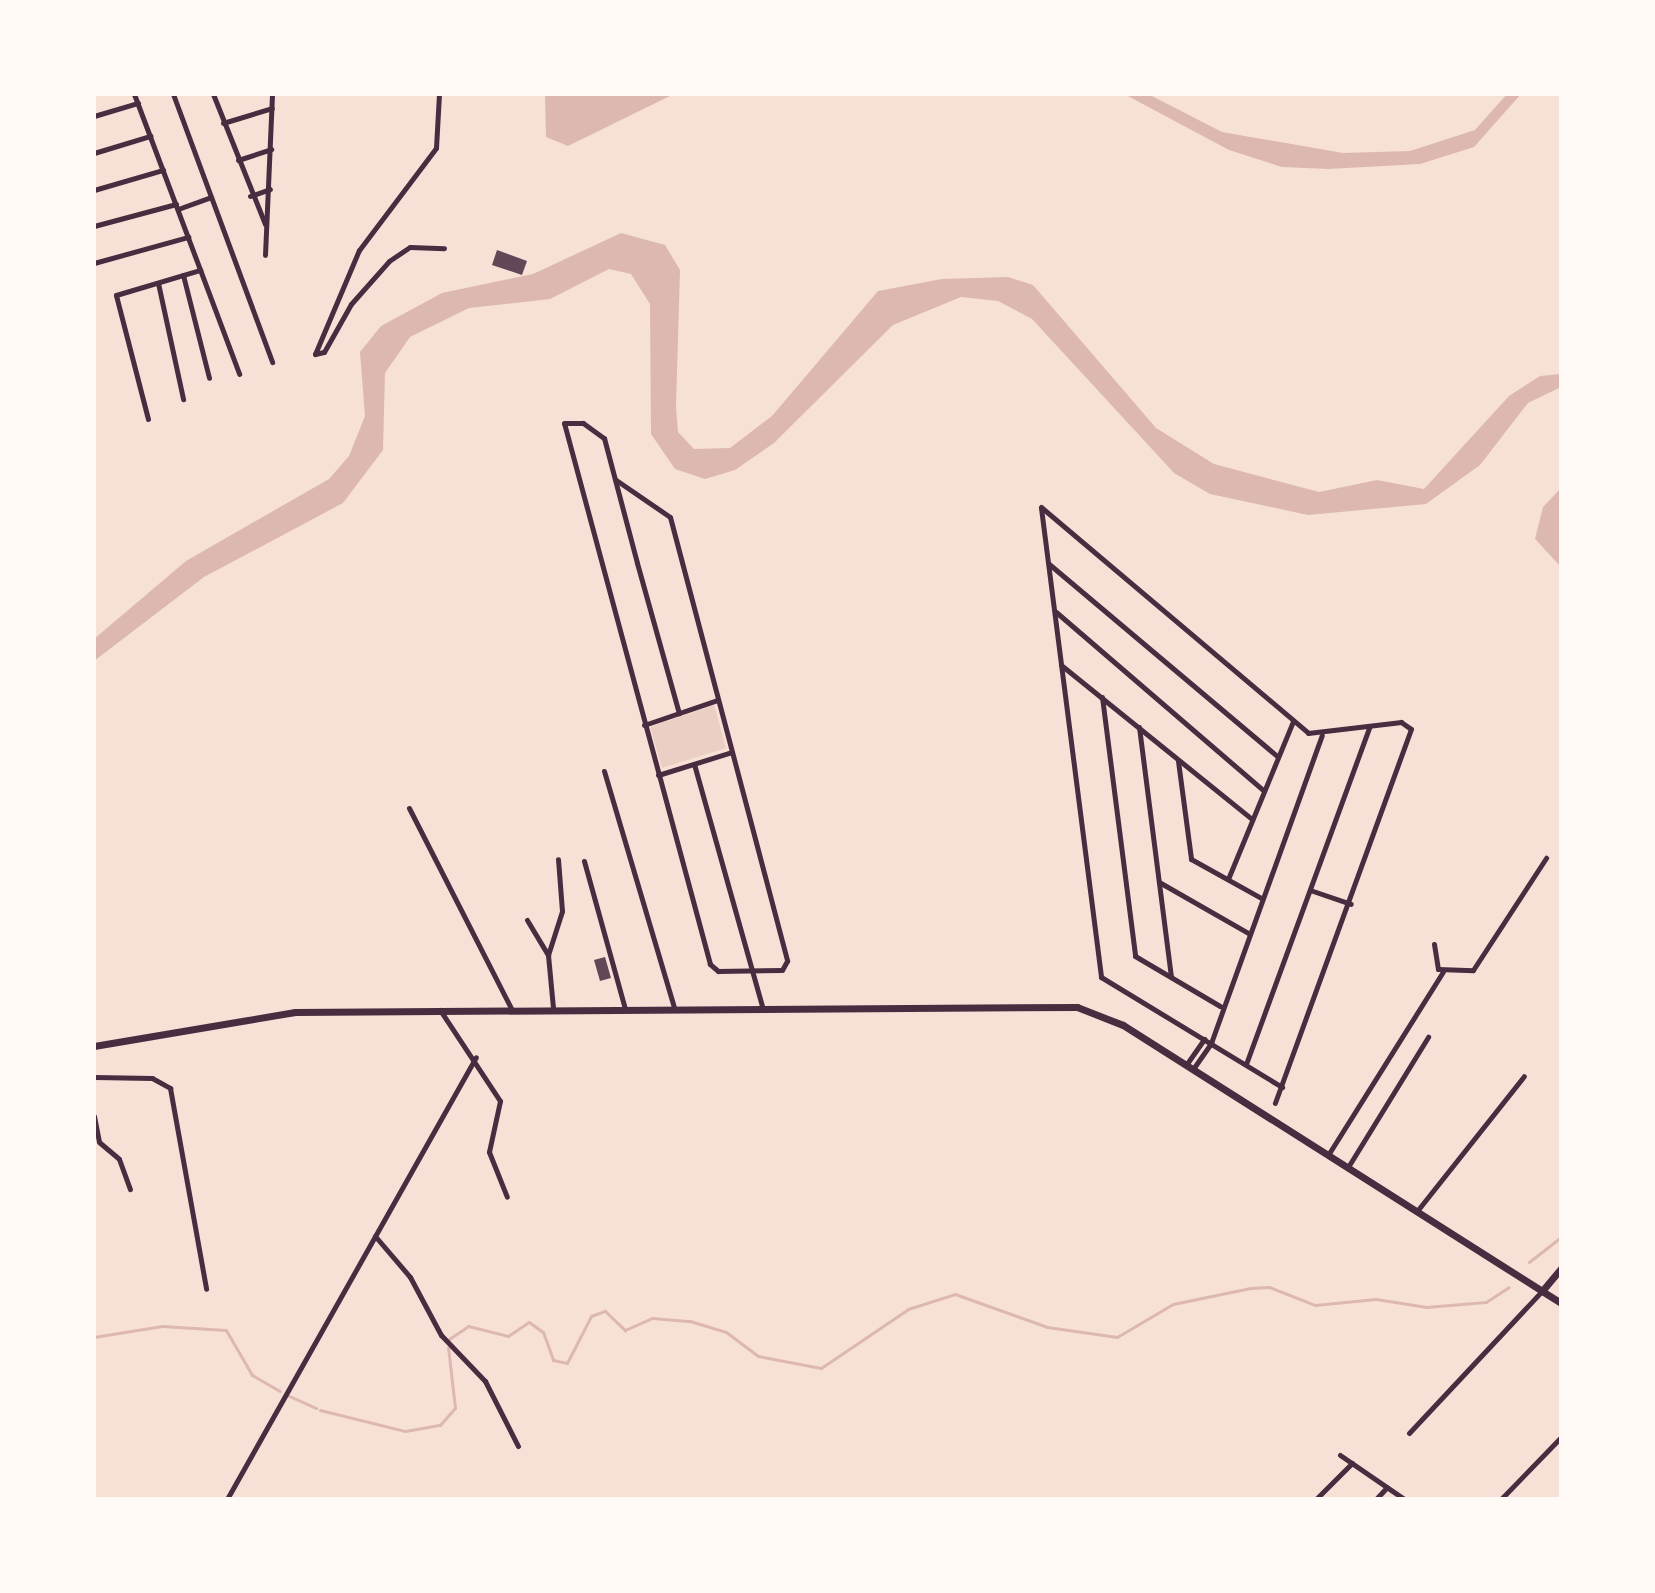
<!DOCTYPE html>
<style>
body{margin:0}
#map{position:relative;width:1655px;height:1593px;overflow:hidden;background:#f7e1d7;font-family:Signika,sans-serif}
div>[style]{position:absolute}
.green>*{inset:0;background:#ebcfc5}
.water>*{inset:0;background:#dcb8b0}
.stream>*{height:3px;margin:-1.5px;padding:0 1.5px;transform-origin:1.5px;border-radius:1.5px;background:#dcb8b0}
.building>*{inset:0;background:#644757}
.minor>*{height:5px;margin:-2.5px;padding:0 2.5px;transform-origin:2.5px;border-radius:2.5px;background:#4a2c40}
.secondary>*{height:7px;margin:-3.5px;padding:0 3.5px;transform-origin:3.5px;border-radius:3.5px;background:#4a2c40}
.primary>*{height:7px;margin:-3.5px;padding:0 3.5px;transform-origin:3.5px;border-radius:3.5px;background:#4a2c40}
span{translate:-50% -50%;white-space:nowrap;text-align:center;line-height:1.15;-webkit-text-stroke:8px #fffaf5;paint-order:stroke}
.frame{position:absolute;inset:0;border:96px solid #fffaf5;pointer-events:none}
</style>
<div id="map">
<div class="green">
<div style="clip-path:polygon(714px 705px,726px 748px,662px 768px,650px 727px)"></div>
</div>
<div class="water">
<div style="clip-path:polygon(545px 94px,674px 94px,568px 146px,546px 137px)"></div>
<div style="clip-path:polygon(1124px 94px,1148px 94px,1222px 132px,1343px 153px,1410px 151px,1475px 130px,1507px 94px,1521px 94px,1474px 147px,1420px 164px,1328px 169px,1282px 167px,1229px 150px)"></div>
<div style="clip-path:polygon(621px 233px,665px 245px,680px 270px,676px 407px,678px 432px,694px 449px,730px 448px,772px 416px,878px 291px,942px 279px,1008px 277px,1033px 285px,1156px 428px,1214px 464px,1319px 492px,1377px 480px,1424px 489px,1509px 396px,1540px 376px,1561px 374px,1561px 387px,1528px 403px,1480px 465px,1426px 504px,1308px 515px,1210px 494px,1174px 473px,1032px 319px,998px 301px,961px 297px,893px 325px,774px 443px,735px 470px,705px 479px,675px 469px,651px 434px,650px 304px,631px 274px,609px 269px,550px 299px,469px 308px,410px 337px,385px 373px,383px 450px,343px 503px,204px 577px,94px 661px,94px 639px,186px 561px,329px 479px,349px 456px,365px 416px,360px 352px,381px 326px,442px 293px,533px 274px)"></div>
<div style="clip-path:polygon(1561px 488px,1561px 567px,1535px 539px,1543px 507px)"></div>
</div>
<div class="stream">
<div style="left:1529px;top:1262px;width:41px;rotate:-38deg"></div>
<div style="left:94px;top:1337px;width:69px;rotate:-9.2deg"></div>
<div style="left:162px;top:1326px;width:64px;rotate:3.6deg"></div>
<div style="left:226px;top:1330px;width:52px;rotate:60deg"></div>
<div style="left:252px;top:1375px;width:32px;rotate:30deg"></div>
<div style="left:449px;top:1339px;width:23px;rotate:-34deg"></div>
<div style="left:468px;top:1326px;width:41px;rotate:14deg"></div>
<div style="left:508px;top:1336px;width:25px;rotate:-34deg"></div>
<div style="left:529px;top:1322px;width:17px;rotate:36deg"></div>
<div style="left:543px;top:1332px;width:30px;rotate:70deg"></div>
<div style="left:553px;top:1360px;width:14px;rotate:12deg"></div>
<div style="left:567px;top:1363px;width:53px;rotate:-62.9deg"></div>
<div style="left:591px;top:1316px;width:15px;rotate:-20deg"></div>
<div style="left:605px;top:1311px;width:28px;rotate:44deg"></div>
<div style="left:625px;top:1330px;width:30px;rotate:-24deg"></div>
<div style="left:652px;top:1318px;width:38px;rotate:5deg"></div>
<div style="left:690px;top:1321px;width:38px;rotate:17deg"></div>
<div style="left:726px;top:1332px;width:40px;rotate:37deg"></div>
<div style="left:758px;top:1356px;width:64px;rotate:10.8deg"></div>
<div style="left:821px;top:1368px;width:105px;rotate:-34.1deg"></div>
<div style="left:908px;top:1309px;width:49px;rotate:-17.7deg"></div>
<div style="left:955px;top:1294px;width:98px;rotate:19.7deg"></div>
<div style="left:1047px;top:1327px;width:71px;rotate:8.1deg"></div>
<div style="left:1117px;top:1337px;width:65px;rotate:-30.5deg"></div>
<div style="left:1173px;top:1304px;width:79px;rotate:-11.7deg"></div>
<div style="left:1250px;top:1288px;width:19px;rotate:-3deg"></div>
<div style="left:1269px;top:1287px;width:49px;rotate:21.4deg"></div>
<div style="left:1315px;top:1305px;width:61px;rotate:-5.6deg"></div>
<div style="left:1376px;top:1299px;width:51px;rotate:9.1deg"></div>
<div style="left:1426px;top:1307px;width:60px;rotate:-4.8deg"></div>
<div style="left:1486px;top:1302px;width:27px;rotate:-33deg"></div>
<div style="left:287px;top:1395px;width:32px;rotate:24deg"></div>
<div style="left:320px;top:1410px;width:88px;rotate:13.9deg"></div>
<div style="left:405px;top:1431px;width:36px;rotate:-10deg"></div>
<div style="left:440px;top:1425px;width:23px;rotate:-49deg"></div>
<div style="left:455px;top:1408px;width:61px;rotate:-96.5deg"></div>
</div>
<div class="building">
<div style="clip-path:polygon(497px 250px,527px 261px,522px 275px,492px 265px)"></div>
<div style="clip-path:polygon(605px 957px,611px 978px,600px 981px,594px 960px)"></div>
</div>
<div class="minor">
<div style="left:134px;top:94px;width:299px;rotate:69.4deg"></div>
<div style="left:173px;top:94px;width:286px;rotate:69.7deg"></div>
<div style="left:213px;top:94px;width:140px;rotate:68.2deg"></div>
<div style="left:439px;top:94px;width:54px;rotate:93.2deg"></div>
<div style="left:436px;top:148px;width:128px;rotate:127deg"></div>
<div style="left:359px;top:250px;width:113px;rotate:112.9deg"></div>
<div style="left:315px;top:354px;width:9px;rotate:-13deg"></div>
<div style="left:324px;top:352px;width:55px;rotate:-60.6deg"></div>
<div style="left:351px;top:304px;width:57px;rotate:-48.5deg"></div>
<div style="left:389px;top:261px;width:25px;rotate:-34deg"></div>
<div style="left:410px;top:247px;width:34px;rotate:2deg"></div>
<div style="left:94px;top:116px;width:46px;rotate:-16.5deg"></div>
<div style="left:223px;top:123px;width:51px;rotate:-17deg"></div>
<div style="left:94px;top:153px;width:59px;rotate:-16.9deg"></div>
<div style="left:238px;top:160px;width:35px;rotate:-18deg"></div>
<div style="left:94px;top:190px;width:72px;rotate:-16.2deg"></div>
<div style="left:250px;top:196px;width:21px;rotate:-19deg"></div>
<div style="left:178px;top:209px;width:35px;rotate:-20deg"></div>
<div style="left:94px;top:226px;width:85px;rotate:-15deg"></div>
<div style="left:265px;top:255px;width:161px;rotate:-87.5deg"></div>
<div style="left:94px;top:263px;width:98px;rotate:-15.5deg"></div>
<div style="left:183px;top:275px;width:106px;rotate:75.8deg"></div>
<div style="left:158px;top:283px;width:119px;rotate:77.8deg"></div>
<div style="left:148px;top:419px;width:128px;rotate:-104.5deg"></div>
<div style="left:116px;top:295px;width:88px;rotate:-16.6deg"></div>
<div style="left:616px;top:480px;width:65px;rotate:34.4deg"></div>
<div style="left:670px;top:517px;width:459px;rotate:75.2deg"></div>
<div style="left:787px;top:961px;width:10px;rotate:119deg"></div>
<div style="left:782px;top:970px;width:64px;rotate:179.1deg"></div>
<div style="left:718px;top:971px;width:11px;rotate:-139deg"></div>
<div style="left:710px;top:964px;width:560px;rotate:-105.1deg"></div>
<div style="left:564px;top:423px;width:19px"></div>
<div style="left:583px;top:423px;width:26px;rotate:36deg"></div>
<div style="left:604px;top:438px;width:129px;rotate:75.2deg"></div>
<div style="left:637px;top:563px;width:156px;rotate:74.4deg"></div>
<div style="left:1041px;top:507px;width:350px;rotate:40.2deg"></div>
<div style="left:1308px;top:733px;width:94px;rotate:-6.7deg"></div>
<div style="left:1401px;top:722px;width:12px;rotate:35deg"></div>
<div style="left:1411px;top:729px;width:398px;rotate:110deg"></div>
<div style="left:1041px;top:508px;width:473px;rotate:82.7deg"></div>
<div style="left:1101px;top:977px;width:212px;rotate:31.3deg"></div>
<div style="left:1049px;top:564px;width:299px;rotate:40.1deg"></div>
<div style="left:1056px;top:612px;width:274px;rotate:40.7deg"></div>
<div style="left:1061px;top:665px;width:245px;rotate:38.9deg"></div>
<div style="left:1102px;top:697px;width:261px;rotate:82.7deg"></div>
<div style="left:1135px;top:956px;width:99px;rotate:30.5deg"></div>
<div style="left:644px;top:725px;width:78px;rotate:-18.7deg"></div>
<div style="left:1139px;top:727px;width:251px;rotate:82.7deg"></div>
<div style="left:1178px;top:761px;width:99px;rotate:82.4deg"></div>
<div style="left:1191px;top:859px;width:80px;rotate:29.1deg"></div>
<div style="left:694px;top:764px;width:255px;rotate:74.3deg"></div>
<div style="left:604px;top:771px;width:249px;rotate:73.5deg"></div>
<div style="left:658px;top:775px;width:77px;rotate:-17.3deg"></div>
<div style="left:409px;top:808px;width:225px;rotate:63deg"></div>
<div style="left:584px;top:861px;width:154px;rotate:74.5deg"></div>
<div style="left:1228px;top:879px;width:171px;rotate:-67.6deg"></div>
<div style="left:1159px;top:882px;width:103px;rotate:29.8deg"></div>
<div style="left:1310px;top:890px;width:43px;rotate:18.9deg"></div>
<div style="left:527px;top:920px;width:41px;rotate:59deg"></div>
<div style="left:548px;top:955px;width:53px;rotate:84.6deg"></div>
<div style="left:1434px;top:944px;width:25px;rotate:81deg"></div>
<div style="left:1438px;top:969px;width:35px;rotate:2deg"></div>
<div style="left:1473px;top:970px;width:134px;rotate:-56.9deg"></div>
<div style="left:548px;top:955px;width:46px;rotate:-72.3deg"></div>
<div style="left:562px;top:911px;width:52px;rotate:-94.4deg"></div>
<div style="left:440px;top:1010px;width:109px;rotate:56.6deg"></div>
<div style="left:500px;top:1101px;width:52px;rotate:102.2deg"></div>
<div style="left:489px;top:1152px;width:48px;rotate:68.2deg"></div>
<div style="left:1246px;top:1064px;width:358px;rotate:-69.9deg"></div>
<div style="left:1186px;top:1065px;width:32px;rotate:-55deg"></div>
<div style="left:1193px;top:1069px;width:32px;rotate:-55deg"></div>
<div style="left:1211px;top:1043px;width:327px;rotate:-70.2deg"></div>
<div style="left:94px;top:1077px;width:58px;rotate:1deg"></div>
<div style="left:152px;top:1078px;width:21px;rotate:29deg"></div>
<div style="left:170px;top:1088px;width:204px;rotate:79.8deg"></div>
<div style="left:94px;top:1116px;width:26px;rotate:79deg"></div>
<div style="left:99px;top:1142px;width:26px;rotate:40deg"></div>
<div style="left:119px;top:1159px;width:32px;rotate:70deg"></div>
<div style="left:1328px;top:1155px;width:216px;rotate:-57.9deg"></div>
<div style="left:1348px;top:1167px;width:153px;rotate:-58.4deg"></div>
<div style="left:1417px;top:1211px;width:172px;rotate:-51.6deg"></div>
<div style="left:375px;top:1236px;width:54px;rotate:49.5deg"></div>
<div style="left:410px;top:1277px;width:66px;rotate:61.9deg"></div>
<div style="left:441px;top:1335px;width:64px;rotate:46.3deg"></div>
<div style="left:485px;top:1381px;width:73px;rotate:63.1deg"></div>
<div style="left:1409px;top:1433px;width:195px;rotate:-46.9deg"></div>
<div style="left:1340px;top:1455px;width:78px;rotate:34.5deg"></div>
<div style="left:227px;top:1499px;width:507px;rotate:-60.61deg"></div>
<div style="left:1316px;top:1499px;width:51px;rotate:-45deg"></div>
<div style="left:1376px;top:1499px;width:16px;rotate:-47deg"></div>
<div style="left:1501px;top:1499px;width:86px;rotate:-45.9deg"></div>
</div>
<div class="secondary">
<div style="left:1542px;top:1291px;width:22px;rotate:32deg"></div>
</div>
<div class="primary">
<div style="left:94px;top:1046px;width:204px;rotate:-9.6deg"></div>
<div style="left:295px;top:1012px;width:782px;rotate:-0.37deg"></div>
<div style="left:1077px;top:1007px;width:49px;rotate:21.4deg"></div>
<div style="left:1123px;top:1025px;width:496px;rotate:32.4deg"></div>
<div style="left:1542px;top:1291px;width:30px;rotate:-50deg"></div>
</div>
<div class="frame"></div>
</div>
